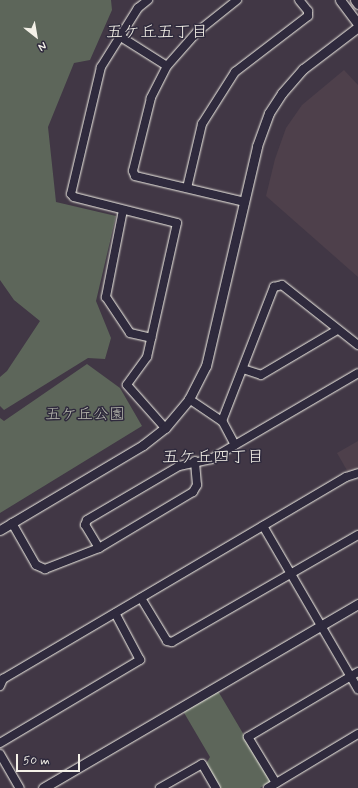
<!DOCTYPE html>
<meta charset="utf-8">
<style>
body{margin:0}
#map{position:relative;width:358px;height:788px;overflow:hidden;background:#413745;font-family:Mynerve,"Klee One",sans-serif}
div>[style]{position:absolute}
.built>*{inset:0;background:#4e404b}
.green>*{inset:0;background:#5d665a}
.roads{filter:drop-shadow(0 0 1px #f4f1e8) drop-shadow(0 0 1px #f4f1e8)}
.minor>*{height:8px;margin:-4px;padding:0 4px;transform-origin:4px;border-radius:4px;background:#2f2a3d}
.tertiary>*{height:9px;margin:-4.5px;padding:0 4.5px;transform-origin:4.5px;border-radius:4.5px;background:#2f2a3d}
span{translate:-50% -50%;white-space:nowrap;text-align:center;line-height:1.15;-webkit-text-stroke:3px #2f2a3d;paint-order:stroke}
.park-label{font-size:16px;color:#b8b9af}
.neighbourhood-label{font-size:17px;color:#f4f1e8}
.north{position:absolute;left:16px;top:16px;width:40px;height:40px;-webkit-text-stroke:3px #2f2a3d;paint-order:stroke;rotate:149deg;font-size:11px;font-weight:700;line-height:16px;text-align:center;color:#f4f1e8}
.north::after{content:'';display:block;margin:auto;width:14px;height:18px;background:#f4f1e8;clip-path:polygon(50% 0,100% 100%,50% 72%,0 100%)}
.scale{position:absolute;left:16px;top:754px;width:64px;height:18px;box-sizing:border-box;border:2px solid #f4f1e8;border-top:0;padding-left:5px;font-size:12px;line-height:14px;white-space:nowrap;color:#f4f1e8;-webkit-text-stroke:3px #2f2a3d;paint-order:stroke}
</style>
<div id="map">
<div class="built">
<div style="clip-path:polygon(344px 70px,358px 85px,358px 277px,266px 196px,275px 159px,286px 128px,302px 105px)"></div>
<div style="clip-path:polygon(358px 441px,358px 470px,348px 472px,337px 453px)"></div>
</div>
<div class="green">
<div style="clip-path:polygon(0 0,111px 0,112px 10px,90px 60px,74px 63px,48px 127px,56px 202px,116px 216px,96px 301px,111px 338px,105px 359px,88px 358px,4px 410px,0 406px,0 377px,7px 371px,40px 321px,14px 300px,0 280px)"></div>
<div style="clip-path:polygon(87px 364px,120px 388px,142px 426px,0 513px,0 418px,4px 421px)"></div>
<div style="clip-path:polygon(218px 691px,271px 781px,260px 788px,220px 788px,206px 764px,210px 757px,183px 711px)"></div>
</div>
<div class="roads">
<div class="minor">
<div style="left:148px;top:0;width:13px;rotate:141deg"></div>
<div style="left:138px;top:8px;width:70px;rotate:122.1deg"></div>
<div style="left:101px;top:67px;width:130px;rotate:103.3deg"></div>
<div style="left:71px;top:194px;width:4px;rotate:45deg"></div>
<div style="left:74px;top:197px;width:106px;rotate:14.2deg"></div>
<div style="left:177px;top:223px;width:137px;rotate:102.6deg"></div>
<div style="left:147px;top:357px;width:34px;rotate:126deg"></div>
<div style="left:127px;top:385px;width:57px;rotate:48.5deg"></div>
<div style="left:237px;top:0;width:51px;rotate:141.3deg"></div>
<div style="left:197px;top:32px;width:45px;rotate:131.4deg"></div>
<div style="left:167px;top:66px;width:36px;rotate:117deg"></div>
<div style="left:151px;top:98px;width:75px;rotate:103.9deg"></div>
<div style="left:133px;top:171px;width:5px;rotate:68deg"></div>
<div style="left:135px;top:176px;width:113px;rotate:13.3deg"></div>
<div style="left:121px;top:37px;width:54px;rotate:32.2deg"></div>
<div style="left:187px;top:188px;width:66px;rotate:-76.8deg"></div>
<div style="left:202px;top:124px;width:62px;rotate:-57.6deg"></div>
<div style="left:235px;top:72px;width:92px;rotate:-37.5deg"></div>
<div style="left:308px;top:16px;width:5px;rotate:-90deg"></div>
<div style="left:308px;top:11px;width:14px;rotate:-129deg"></div>
<div style="left:123px;top:210px;width:89px;rotate:101.1deg"></div>
<div style="left:106px;top:297px;width:43px;rotate:56.3deg"></div>
<div style="left:130px;top:333px;width:22px;rotate:13deg"></div>
<div style="left:243px;top:369px;width:19px;rotate:18deg"></div>
<div style="left:261px;top:375px;width:88px;rotate:-30.6deg"></div>
<div style="left:189px;top:399px;width:40px;rotate:34deg"></div>
<div style="left:235px;top:445px;width:27px;rotate:-118deg"></div>
<div style="left:222px;top:421px;width:144px;rotate:-68.8deg"></div>
<div style="left:274px;top:287px;width:8px;rotate:-14deg"></div>
<div style="left:282px;top:285px;width:97px;rotate:38.3deg"></div>
<div style="left:12px;top:523px;width:48px;rotate:60.3deg"></div>
<div style="left:36px;top:565px;width:10px;rotate:24deg"></div>
<div style="left:45px;top:569px;width:58px;rotate:-21.3deg"></div>
<div style="left:99px;top:548px;width:109px;rotate:-30.8deg"></div>
<div style="left:193px;top:492px;width:8px;rotate:-60deg"></div>
<div style="left:197px;top:485px;width:24px;rotate:-95deg"></div>
<div style="left:263px;top:526px;width:189px;rotate:59.8deg"></div>
<div style="left:99px;top:548px;width:27px;rotate:-121deg"></div>
<div style="left:85px;top:525px;width:5px;rotate:-68deg"></div>
<div style="left:87px;top:520px;width:107px;rotate:-30.4deg"></div>
<div style="left:179px;top:466px;width:33px;rotate:-12deg"></div>
<div style="left:211px;top:459px;width:170px;rotate:-30.3deg"></div>
<div style="left:141px;top:598px;width:50px;rotate:58.8deg"></div>
<div style="left:167px;top:641px;width:5px;rotate:11deg"></div>
<div style="left:172px;top:642px;width:215px;rotate:-29.9deg"></div>
<div style="left:0;top:686px;width:8px;rotate:-67deg"></div>
<div style="left:3px;top:679px;width:398px;rotate:-30.5deg"></div>
<div style="left:346px;top:477px;width:13px;rotate:-18deg"></div>
<div style="left:0;top:743px;width:163px;rotate:-30.7deg"></div>
<div style="left:140px;top:660px;width:53px;rotate:-118deg"></div>
<div style="left:0;top:754px;width:39px;rotate:60deg"></div>
<div style="left:276px;top:783px;width:54px;rotate:-121.3deg"></div>
<div style="left:248px;top:737px;width:128px;rotate:-30.6deg"></div>
<div style="left:160px;top:788px;width:48px;rotate:-29.7deg"></div>
<div style="left:202px;top:764px;width:28px;rotate:60deg"></div>
<div style="left:268px;top:788px;width:105px;rotate:-31deg"></div>
</div>
<div class="tertiary">
<div style="left:340px;top:0;width:30px;rotate:53deg"></div>
<div style="left:355px;top:0;width:5px;rotate:53deg"></div>
<div style="left:0;top:530px;width:166px;rotate:-30.7deg"></div>
<div style="left:143px;top:445px;width:28px;rotate:-38deg"></div>
<div style="left:165px;top:428px;width:38px;rotate:-50deg"></div>
<div style="left:189px;top:399px;width:37px;rotate:-63deg"></div>
<div style="left:206px;top:366px;width:226px;rotate:-76.9deg"></div>
<div style="left:257px;top:146px;width:35px;rotate:-70deg"></div>
<div style="left:269px;top:113px;width:24px;rotate:-57deg"></div>
<div style="left:282px;top:93px;width:32px;rotate:-49deg"></div>
<div style="left:303px;top:69px;width:69px;rotate:-37.4deg"></div>
<div style="left:43px;top:788px;width:365px;rotate:-30.3deg"></div>
</div>
</div>
<div class="park-label">
<span style="left:85px;top:415px">五ケ丘公園</span>
</div>
<div class="neighbourhood-label">
<span style="left:157px;top:33px">五ケ丘五丁目</span>
<span style="left:213px;top:458px">五ケ丘四丁目</span>
</div>
<div class="north">N</div>
<div class="scale">50 m</div>
</div>
